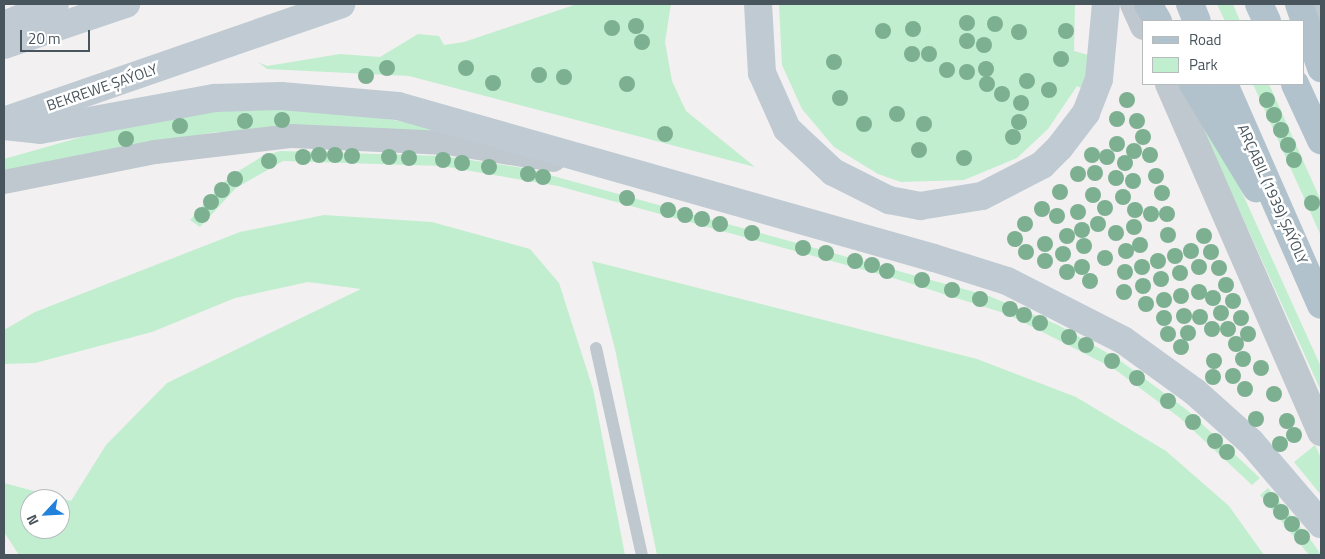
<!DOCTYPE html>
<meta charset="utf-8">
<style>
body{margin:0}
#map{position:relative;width:1325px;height:559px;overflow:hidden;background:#f2f0f0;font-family:"Titillium Web",sans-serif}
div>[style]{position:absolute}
.green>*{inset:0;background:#c1eecf}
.service>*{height:12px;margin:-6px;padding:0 6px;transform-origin:6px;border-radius:6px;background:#bfc8ce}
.minor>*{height:24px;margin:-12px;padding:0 12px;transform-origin:12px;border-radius:12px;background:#bfc8ce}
.tertiary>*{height:28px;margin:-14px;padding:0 14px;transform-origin:14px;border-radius:14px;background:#bfc8ce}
.secondary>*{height:28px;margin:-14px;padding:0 14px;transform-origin:14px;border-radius:14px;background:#bfcad3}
.primary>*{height:28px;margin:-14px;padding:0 14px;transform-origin:14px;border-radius:14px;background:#b1c2cd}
.trees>*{width:16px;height:16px;margin:-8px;border-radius:50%;background:#7cb091}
span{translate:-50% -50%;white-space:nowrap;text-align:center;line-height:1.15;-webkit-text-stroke:5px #fff;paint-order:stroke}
.street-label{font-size:15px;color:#49555d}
.frame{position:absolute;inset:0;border:5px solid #49555d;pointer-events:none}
.legend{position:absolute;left:1142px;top:20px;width:162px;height:65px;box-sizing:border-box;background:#fff;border:1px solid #b6bbbe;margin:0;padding:6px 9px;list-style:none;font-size:15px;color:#49555d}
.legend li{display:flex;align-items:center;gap:10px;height:25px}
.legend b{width:25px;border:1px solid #b6bbbe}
.north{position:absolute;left:20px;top:489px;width:50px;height:50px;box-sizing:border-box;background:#fff;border:1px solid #b6bbbe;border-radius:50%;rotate:245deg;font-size:14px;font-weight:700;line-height:20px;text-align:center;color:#49555d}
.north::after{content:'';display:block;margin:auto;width:18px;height:22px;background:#2181db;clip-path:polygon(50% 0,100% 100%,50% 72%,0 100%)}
.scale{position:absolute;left:20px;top:30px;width:70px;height:22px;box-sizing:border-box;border:2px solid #49555d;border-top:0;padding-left:6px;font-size:15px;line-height:18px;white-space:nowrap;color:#49555d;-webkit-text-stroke:4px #fff;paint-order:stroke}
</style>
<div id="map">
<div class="green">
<div style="clip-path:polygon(577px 4px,671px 4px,665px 42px,672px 81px,686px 111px,755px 167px,409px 76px,267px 69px,258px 62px,267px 66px,340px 54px,380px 57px,418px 34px,439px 36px,444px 45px,464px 42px)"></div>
<div style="clip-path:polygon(779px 4px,1075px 4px,1074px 51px,1092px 56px,1083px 89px,1077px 86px,1048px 129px,1017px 158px,964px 180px,901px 182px,878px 174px,834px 147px,802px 109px,782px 65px)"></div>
<div style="clip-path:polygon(1217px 4px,1233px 4px,1240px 21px,1225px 21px)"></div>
<div style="clip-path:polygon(1253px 84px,1269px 84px,1321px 201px,1321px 236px)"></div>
<div style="clip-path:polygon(284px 109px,373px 116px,455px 132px,216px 132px,4px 171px,4px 159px,99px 132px,205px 112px)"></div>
<div style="clip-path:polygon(1204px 121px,1235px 177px,1321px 367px,1321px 391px,1200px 123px)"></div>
<div style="clip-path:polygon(280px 151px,443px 156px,524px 168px,989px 296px,1058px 325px,1118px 359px,1187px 410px,1260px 478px,1252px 485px,1180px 418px,1113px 368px,1007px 314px,890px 277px,558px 186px,442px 166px,283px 161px,236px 188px,200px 227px,190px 220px,229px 177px,261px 157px)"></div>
<div style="clip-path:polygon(evenodd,324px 215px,432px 222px,530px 249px,559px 283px,593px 389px,625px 555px,19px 555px,4px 532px,4px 483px,71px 501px,106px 445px,167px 383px,361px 289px,308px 282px,235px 298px,152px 332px,35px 363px,4px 364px,4px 330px,35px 312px,240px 232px,324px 215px,30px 499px,60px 499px,60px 529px,30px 529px,30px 499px)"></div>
<div style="clip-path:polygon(592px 261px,977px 359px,1076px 397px,1166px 451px,1229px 506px,1264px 555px,657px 555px,615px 349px)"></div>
<div style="clip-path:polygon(1315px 445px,1321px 458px,1321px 495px,1294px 462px)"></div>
<div style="clip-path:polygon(1268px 488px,1313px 543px,1321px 555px,1309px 555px,1260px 495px)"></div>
</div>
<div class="service">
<div style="left:596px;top:348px;width:212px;rotate:77.5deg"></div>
</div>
<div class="minor">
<div style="left:4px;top:182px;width:154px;rotate:-11.2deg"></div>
<div style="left:155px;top:152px;width:138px;rotate:-6.7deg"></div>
<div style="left:292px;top:136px;width:155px;rotate:2.6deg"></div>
<div style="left:447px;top:143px;width:108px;rotate:9deg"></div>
</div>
<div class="tertiary">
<div style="left:1134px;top:4px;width:24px;rotate:66deg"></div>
<div style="left:1315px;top:4px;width:16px;rotate:68deg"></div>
<div style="left:1169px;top:84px;width:380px;rotate:66.4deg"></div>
</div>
<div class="secondary">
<div style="left:758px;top:4px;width:69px;rotate:86.7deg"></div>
<div style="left:762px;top:73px;width:61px;rotate:65.9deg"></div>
<div style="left:787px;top:129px;width:63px;rotate:43.1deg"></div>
<div style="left:833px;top:172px;width:63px;rotate:26.6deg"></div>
<div style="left:889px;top:200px;width:32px;rotate:11deg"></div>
<div style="left:920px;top:206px;width:63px;rotate:-9.2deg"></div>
<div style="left:982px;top:196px;width:68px;rotate:-27.3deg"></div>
<div style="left:1042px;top:165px;width:25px;rotate:-45deg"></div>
<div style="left:1060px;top:147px;width:43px;rotate:-52.6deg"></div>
<div style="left:1086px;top:113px;width:36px;rotate:-69deg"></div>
<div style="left:1099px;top:79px;width:75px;rotate:-84.7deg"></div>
<div style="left:4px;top:25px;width:55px;rotate:-22.4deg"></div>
<div style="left:4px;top:45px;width:129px;rotate:-18.6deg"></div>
<div style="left:4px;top:121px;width:357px;rotate:-19.1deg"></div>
<div style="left:4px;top:126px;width:36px;rotate:6deg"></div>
<div style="left:40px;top:130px;width:178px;rotate:-10.4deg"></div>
<div style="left:215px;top:98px;width:66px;rotate:-1.7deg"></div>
<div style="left:281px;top:96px;width:117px;rotate:4.9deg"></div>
<div style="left:398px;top:106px;width:557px;rotate:15.83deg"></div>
<div style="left:934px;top:258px;width:77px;rotate:17.5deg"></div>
<div style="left:1007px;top:281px;width:130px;rotate:27deg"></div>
<div style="left:1123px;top:340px;width:89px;rotate:35.8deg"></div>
<div style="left:1195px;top:392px;width:75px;rotate:41.8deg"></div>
<div style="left:1251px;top:442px;width:108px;rotate:49.5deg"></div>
</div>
<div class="primary">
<div style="left:1148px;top:4px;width:20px;rotate:60deg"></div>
<div style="left:1190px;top:4px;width:18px;rotate:68deg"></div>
<div style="left:1259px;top:4px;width:19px;rotate:65deg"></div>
<div style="left:1299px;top:4px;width:68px;rotate:71deg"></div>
<div style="left:1193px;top:84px;width:122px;rotate:58.8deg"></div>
<div style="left:1224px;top:84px;width:241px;rotate:66.3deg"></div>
<div style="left:1295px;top:84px;width:62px;rotate:65.1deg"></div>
</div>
<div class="trees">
<div style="left:967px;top:23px"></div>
<div style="left:995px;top:24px"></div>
<div style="left:636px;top:26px"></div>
<div style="left:612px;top:28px"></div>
<div style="left:913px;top:29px"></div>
<div style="left:883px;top:31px"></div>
<div style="left:1066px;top:31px"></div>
<div style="left:1019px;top:32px"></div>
<div style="left:967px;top:41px"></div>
<div style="left:642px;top:42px"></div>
<div style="left:984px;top:45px"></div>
<div style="left:912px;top:54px"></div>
<div style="left:929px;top:54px"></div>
<div style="left:1061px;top:59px"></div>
<div style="left:834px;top:62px"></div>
<div style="left:387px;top:68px"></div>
<div style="left:466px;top:68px"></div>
<div style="left:986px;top:69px"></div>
<div style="left:947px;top:70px"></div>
<div style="left:967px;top:72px"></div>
<div style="left:539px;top:75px"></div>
<div style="left:366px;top:76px"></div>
<div style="left:564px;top:77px"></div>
<div style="left:1027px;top:81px"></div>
<div style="left:493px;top:83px"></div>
<div style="left:627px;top:84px"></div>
<div style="left:987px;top:84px"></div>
<div style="left:1049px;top:90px"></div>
<div style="left:1002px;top:94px"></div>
<div style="left:840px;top:98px"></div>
<div style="left:1127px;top:100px"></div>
<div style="left:1267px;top:100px"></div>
<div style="left:1021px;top:103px"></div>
<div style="left:897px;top:114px"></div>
<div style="left:1274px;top:115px"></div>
<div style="left:1117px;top:119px"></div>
<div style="left:282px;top:120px"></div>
<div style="left:245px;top:121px"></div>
<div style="left:1137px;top:121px"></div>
<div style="left:1019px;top:122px"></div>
<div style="left:864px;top:124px"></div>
<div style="left:924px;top:124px"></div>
<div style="left:180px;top:126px"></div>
<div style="left:1281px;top:130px"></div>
<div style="left:665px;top:134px"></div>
<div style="left:1013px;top:137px"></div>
<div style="left:1143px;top:137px"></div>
<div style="left:126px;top:139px"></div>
<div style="left:1117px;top:144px"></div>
<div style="left:1288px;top:145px"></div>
<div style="left:919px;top:150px"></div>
<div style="left:1134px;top:151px"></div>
<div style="left:319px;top:155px"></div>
<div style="left:335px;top:155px"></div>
<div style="left:1092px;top:155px"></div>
<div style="left:1150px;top:155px"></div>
<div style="left:352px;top:156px"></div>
<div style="left:303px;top:157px"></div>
<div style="left:389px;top:157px"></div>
<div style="left:1107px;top:157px"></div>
<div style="left:409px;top:158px"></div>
<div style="left:964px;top:158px"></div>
<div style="left:443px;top:160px"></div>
<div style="left:1294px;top:160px"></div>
<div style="left:269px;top:161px"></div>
<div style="left:462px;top:163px"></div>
<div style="left:1125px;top:163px"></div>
<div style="left:489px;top:167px"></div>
<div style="left:1095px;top:173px"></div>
<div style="left:528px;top:174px"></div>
<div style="left:1078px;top:174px"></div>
<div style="left:1156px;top:176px"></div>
<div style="left:543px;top:177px"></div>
<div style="left:1116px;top:178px"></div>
<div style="left:235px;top:179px"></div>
<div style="left:1133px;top:181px"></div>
<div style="left:222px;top:190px"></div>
<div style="left:1060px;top:192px"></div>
<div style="left:1162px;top:193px"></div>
<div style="left:1093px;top:195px"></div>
<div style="left:1123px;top:197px"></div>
<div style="left:627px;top:198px"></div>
<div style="left:211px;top:202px"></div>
<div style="left:1312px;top:203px"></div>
<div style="left:1105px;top:208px"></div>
<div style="left:1042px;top:209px"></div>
<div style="left:668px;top:210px"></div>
<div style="left:1135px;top:210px"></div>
<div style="left:1078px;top:212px"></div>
<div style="left:1151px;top:214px"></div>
<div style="left:1167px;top:214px"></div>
<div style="left:202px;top:215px"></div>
<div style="left:685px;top:215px"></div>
<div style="left:1057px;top:216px"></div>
<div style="left:702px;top:219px"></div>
<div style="left:720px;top:224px"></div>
<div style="left:1025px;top:224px"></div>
<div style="left:1098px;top:224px"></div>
<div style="left:1134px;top:227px"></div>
<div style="left:1082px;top:230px"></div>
<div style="left:752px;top:233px"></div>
<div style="left:1116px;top:233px"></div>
<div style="left:1168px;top:235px"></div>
<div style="left:1067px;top:236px"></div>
<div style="left:1204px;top:236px"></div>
<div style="left:1015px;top:239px"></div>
<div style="left:1045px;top:244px"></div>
<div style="left:1140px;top:245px"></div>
<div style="left:1084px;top:246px"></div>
<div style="left:803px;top:248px"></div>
<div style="left:1126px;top:251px"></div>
<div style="left:1191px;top:251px"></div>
<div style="left:1026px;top:252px"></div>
<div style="left:1211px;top:252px"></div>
<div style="left:826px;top:253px"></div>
<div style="left:1063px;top:254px"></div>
<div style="left:1175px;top:256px"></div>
<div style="left:1105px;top:258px"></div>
<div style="left:855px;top:261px"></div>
<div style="left:1045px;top:261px"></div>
<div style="left:1158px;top:261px"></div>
<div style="left:872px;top:265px"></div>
<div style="left:1082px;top:267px"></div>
<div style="left:1142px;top:267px"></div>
<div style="left:1199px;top:267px"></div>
<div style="left:1219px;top:268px"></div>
<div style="left:887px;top:271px"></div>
<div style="left:1067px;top:272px"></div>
<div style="left:1125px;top:272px"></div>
<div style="left:1180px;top:273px"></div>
<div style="left:1161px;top:279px"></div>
<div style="left:922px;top:280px"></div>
<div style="left:1090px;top:281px"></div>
<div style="left:1226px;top:285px"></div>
<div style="left:1143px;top:286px"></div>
<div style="left:952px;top:290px"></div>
<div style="left:1124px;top:292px"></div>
<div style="left:1199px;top:292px"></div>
<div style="left:1181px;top:296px"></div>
<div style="left:1213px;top:298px"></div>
<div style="left:980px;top:299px"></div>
<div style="left:1164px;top:300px"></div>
<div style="left:1233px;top:301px"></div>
<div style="left:1146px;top:304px"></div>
<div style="left:1010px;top:309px"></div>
<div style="left:1221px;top:313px"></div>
<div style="left:1024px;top:315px"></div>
<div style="left:1184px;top:316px"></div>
<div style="left:1200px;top:317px"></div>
<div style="left:1164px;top:318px"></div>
<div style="left:1241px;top:318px"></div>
<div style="left:1040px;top:323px"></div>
<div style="left:1212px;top:329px"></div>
<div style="left:1228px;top:329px"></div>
<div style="left:1188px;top:333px"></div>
<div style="left:1168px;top:334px"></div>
<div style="left:1248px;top:334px"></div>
<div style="left:1069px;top:337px"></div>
<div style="left:1236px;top:344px"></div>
<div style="left:1086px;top:345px"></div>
<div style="left:1181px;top:347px"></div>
<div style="left:1243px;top:359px"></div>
<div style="left:1112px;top:361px"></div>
<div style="left:1214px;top:361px"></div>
<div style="left:1261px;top:368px"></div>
<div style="left:1233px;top:376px"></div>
<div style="left:1213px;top:377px"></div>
<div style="left:1137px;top:378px"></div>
<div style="left:1245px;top:389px"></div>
<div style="left:1274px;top:394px"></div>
<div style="left:1168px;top:401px"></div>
<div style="left:1256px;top:419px"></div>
<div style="left:1287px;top:421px"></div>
<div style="left:1193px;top:422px"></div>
<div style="left:1294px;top:435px"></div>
<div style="left:1215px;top:441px"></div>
<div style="left:1280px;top:444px"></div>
<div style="left:1227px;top:452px"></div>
<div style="left:1271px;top:500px"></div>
<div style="left:1281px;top:512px"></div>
<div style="left:1292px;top:524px"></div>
<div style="left:1302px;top:537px"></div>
</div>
<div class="street-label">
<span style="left:102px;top:87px;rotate:-19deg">BEKREWE ŞAÝOLY</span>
<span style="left:1273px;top:194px;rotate:66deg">ARÇABIL (1939) ŞAÝOLY</span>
</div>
<div class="frame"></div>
<ul class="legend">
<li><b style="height:6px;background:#b1c2cd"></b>Road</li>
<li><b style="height:14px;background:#c1eecf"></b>Park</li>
</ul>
<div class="north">N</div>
<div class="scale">20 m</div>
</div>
